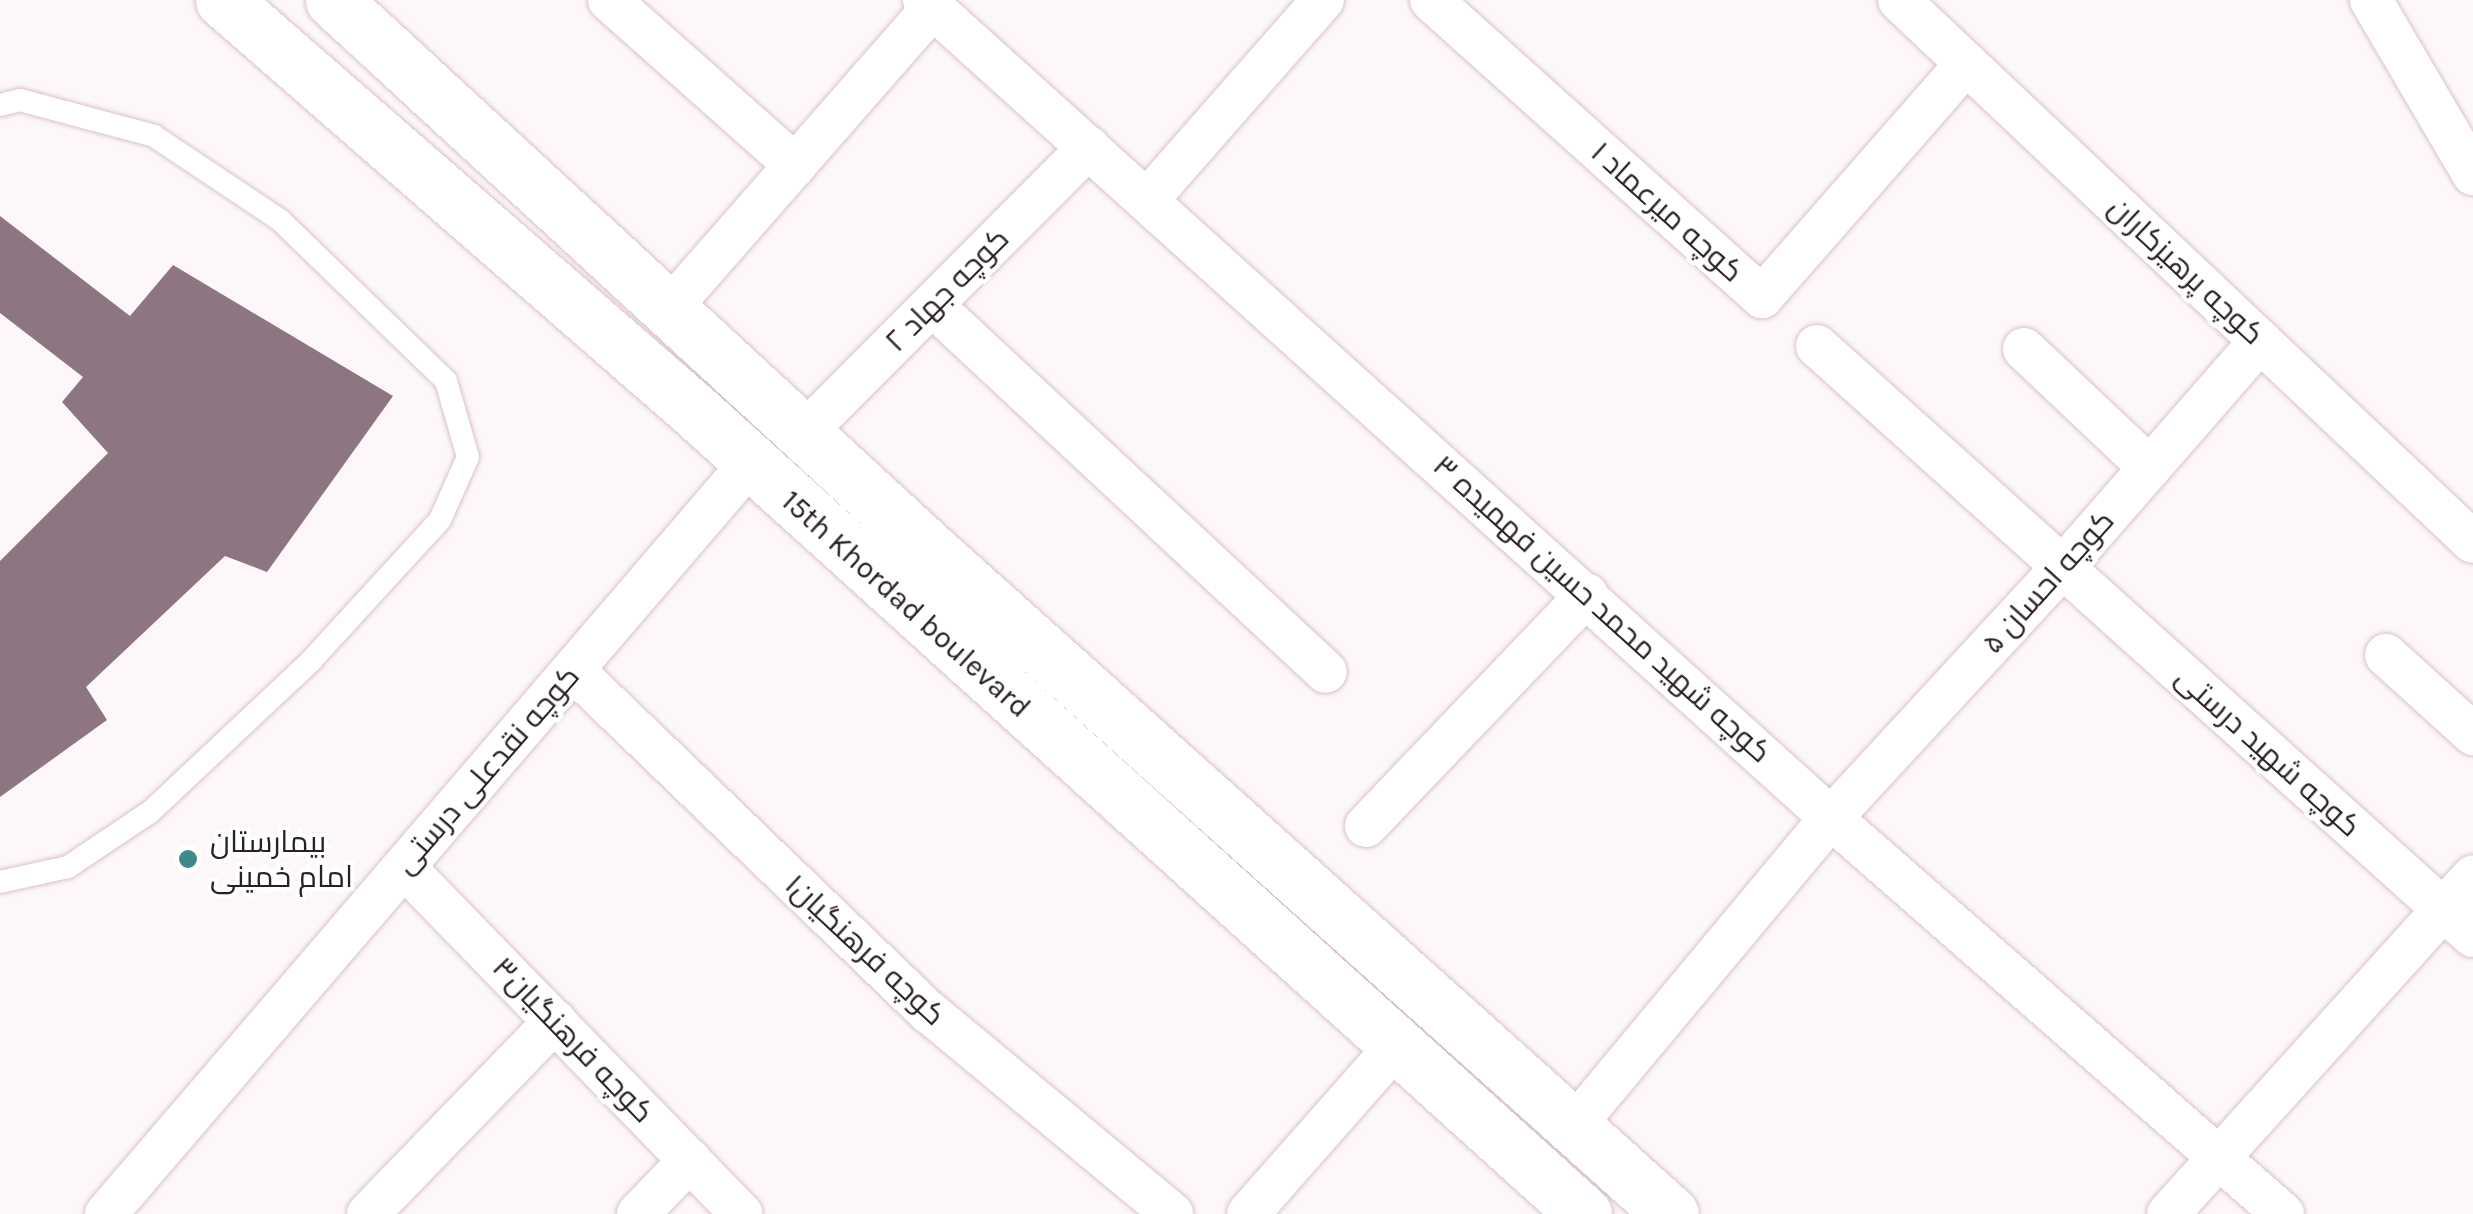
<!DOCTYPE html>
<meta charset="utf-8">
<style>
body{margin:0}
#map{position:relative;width:2473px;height:1214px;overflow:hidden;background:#fdf7fa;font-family:Karla,Cairo,sans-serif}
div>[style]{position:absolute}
.building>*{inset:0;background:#8d7682}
.roads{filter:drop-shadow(0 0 2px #dac1ce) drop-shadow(0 0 2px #dac1ce)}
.service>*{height:22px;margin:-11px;padding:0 11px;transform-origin:11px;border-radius:11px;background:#fff}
.minor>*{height:42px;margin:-21px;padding:0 21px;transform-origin:21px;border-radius:21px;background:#fff}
.secondary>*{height:55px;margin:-27.5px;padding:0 27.5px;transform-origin:27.5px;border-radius:27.5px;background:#fff}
.dots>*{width:28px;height:28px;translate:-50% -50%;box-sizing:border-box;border:5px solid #fff;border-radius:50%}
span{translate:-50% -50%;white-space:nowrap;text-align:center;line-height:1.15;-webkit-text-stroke:8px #fff;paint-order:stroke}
.street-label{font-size:30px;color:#292025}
.poi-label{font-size:30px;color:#292025}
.left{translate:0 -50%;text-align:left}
</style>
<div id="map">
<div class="building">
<div style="clip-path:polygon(0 216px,130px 316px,173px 265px,393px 396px,267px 572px,225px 556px,86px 687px,107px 720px,0 797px,0 561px,108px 453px,62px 402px,83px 377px,0 313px)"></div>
</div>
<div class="roads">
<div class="service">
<div style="left:0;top:105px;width:21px;rotate:-14deg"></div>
<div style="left:20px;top:100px;width:139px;rotate:15deg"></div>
<div style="left:154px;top:136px;width:151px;rotate:33.7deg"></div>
<div style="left:280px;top:220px;width:231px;rotate:44.1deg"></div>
<div style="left:446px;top:381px;width:79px;rotate:73.9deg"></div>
<div style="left:468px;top:457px;width:69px;rotate:114deg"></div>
<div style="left:440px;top:520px;width:191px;rotate:132.5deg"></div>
<div style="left:311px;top:661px;width:221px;rotate:136.8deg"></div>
<div style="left:150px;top:812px;width:99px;rotate:146.1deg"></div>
<div style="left:68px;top:867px;width:70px;rotate:167.6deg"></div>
</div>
<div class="minor">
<div style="left:609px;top:0;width:249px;rotate:41.6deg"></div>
<div style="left:924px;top:0;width:1221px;rotate:42.05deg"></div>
<div style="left:1831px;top:818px;width:601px;rotate:41.22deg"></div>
<div style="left:1431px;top:0;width:445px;rotate:41.9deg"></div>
<div style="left:1762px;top:297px;width:310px;rotate:-48.8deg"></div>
<div style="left:1899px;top:0;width:789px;rotate:43.36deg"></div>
<div style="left:2371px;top:0;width:202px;rotate:59.6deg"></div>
<div style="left:1148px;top:199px;width:265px;rotate:-48.7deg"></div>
<div style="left:932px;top:305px;width:538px;rotate:42.97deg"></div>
<div style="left:669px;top:309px;width:401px;rotate:-48.8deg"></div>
<div style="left:1817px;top:346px;width:882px;rotate:41.97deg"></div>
<div style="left:2024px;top:349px;width:173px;rotate:43.4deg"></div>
<div style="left:805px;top:432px;width:402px;rotate:-45.1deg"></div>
<div style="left:2386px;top:655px;width:118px;rotate:42.2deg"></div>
<div style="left:573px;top:670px;width:494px;rotate:43.9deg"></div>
<div style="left:929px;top:1012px;width:316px;rotate:39.7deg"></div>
<div style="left:1366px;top:826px;width:320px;rotate:-46.3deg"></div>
<div style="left:404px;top:867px;width:484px;rotate:45.8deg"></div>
<div style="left:1574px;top:1126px;width:401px;rotate:-50.2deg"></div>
<div style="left:1831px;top:818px;width:342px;rotate:-47.3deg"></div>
<div style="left:2063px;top:567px;width:300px;rotate:-48.9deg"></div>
<div style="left:106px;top:1214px;width:991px;rotate:-49.38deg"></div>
<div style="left:368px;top:1214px;width:269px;rotate:-45.9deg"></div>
<div style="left:638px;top:1214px;width:75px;rotate:-46.1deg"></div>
<div style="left:1248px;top:1214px;width:225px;rotate:-48.6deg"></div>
<div style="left:2168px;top:1214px;width:455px;rotate:-47.9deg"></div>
</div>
<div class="secondary">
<div style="left:223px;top:0;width:626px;rotate:41.05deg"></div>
<div style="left:695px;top:411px;width:1198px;rotate:42.09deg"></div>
<div style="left:333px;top:0;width:810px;rotate:42.65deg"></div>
<div style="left:929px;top:549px;width:996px;rotate:41.87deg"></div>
</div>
</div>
<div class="dots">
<div style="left:188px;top:859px;background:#418989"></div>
</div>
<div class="street-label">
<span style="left:1667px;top:212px;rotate:42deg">کوچه میرعماد ۱</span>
<span style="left:2186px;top:271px;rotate:43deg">کوچه پرهیزکاران</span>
<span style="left:947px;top:290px;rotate:-45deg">کوچه جهاد ۲</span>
<span style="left:2048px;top:582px;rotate:-48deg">کوچه احسان ۵</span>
<span style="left:906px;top:604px;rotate:42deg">15th Khordad boulevard</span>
<span style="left:1602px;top:609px;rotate:42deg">کوچه شهید محمد حسین فهمیده ۳</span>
<span style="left:2268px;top:752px;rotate:42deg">کوچه شهید درستی</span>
<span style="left:487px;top:770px;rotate:-49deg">کوچه نقدعلی درستی</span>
<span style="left:865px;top:950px;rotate:43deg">کوچه فرهنگیان۱</span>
<span style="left:573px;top:1040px;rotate:46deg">کوچه فرهنگیان۳</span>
</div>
<div class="poi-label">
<span class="left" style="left:210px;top:859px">بیمارستان<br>امام خمینی</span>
</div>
</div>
